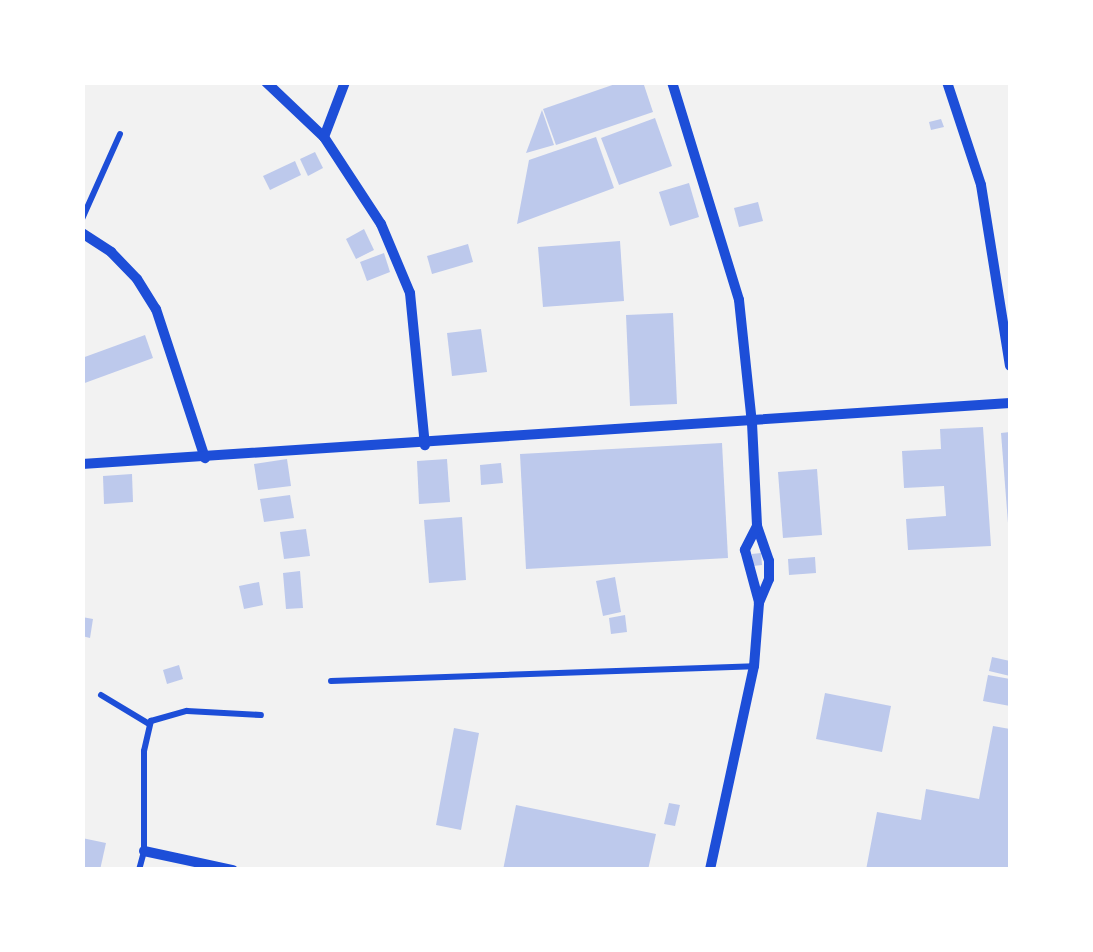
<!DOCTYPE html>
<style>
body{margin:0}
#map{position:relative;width:1093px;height:952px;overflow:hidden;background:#f2f2f2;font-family:Commissioner,sans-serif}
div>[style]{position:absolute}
.building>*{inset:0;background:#bdc9ec}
.service>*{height:6px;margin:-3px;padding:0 3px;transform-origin:3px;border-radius:3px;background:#1d4ed8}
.minor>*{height:10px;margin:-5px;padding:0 5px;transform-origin:5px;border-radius:5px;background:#1d4ed8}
span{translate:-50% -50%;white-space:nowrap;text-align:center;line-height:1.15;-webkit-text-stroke:8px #fff;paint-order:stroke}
.frame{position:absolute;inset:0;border:85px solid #fff;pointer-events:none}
</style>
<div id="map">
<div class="building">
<div style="clip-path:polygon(621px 82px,643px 82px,653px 112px,556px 145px,543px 109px)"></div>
<div style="clip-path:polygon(542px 110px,554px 145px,526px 153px)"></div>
<div style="clip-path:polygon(655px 118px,672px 166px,619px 185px,601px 138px)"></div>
<div style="clip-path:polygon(941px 119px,944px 127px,931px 130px,929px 122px)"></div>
<div style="clip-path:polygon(596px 137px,614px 188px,517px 224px,529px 160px)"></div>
<div style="clip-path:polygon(315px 152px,323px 168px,308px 176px,300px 159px)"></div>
<div style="clip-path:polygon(295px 161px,301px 175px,270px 190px,263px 176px)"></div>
<div style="clip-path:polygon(689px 183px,699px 217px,670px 226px,659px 192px)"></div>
<div style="clip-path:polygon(758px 202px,763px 221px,739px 227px,734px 208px)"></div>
<div style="clip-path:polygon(364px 229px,374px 250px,356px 259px,346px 239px)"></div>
<div style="clip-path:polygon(620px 241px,624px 301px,543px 307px,538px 247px)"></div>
<div style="clip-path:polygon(468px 244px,473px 262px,432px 274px,427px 256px)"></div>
<div style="clip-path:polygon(384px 253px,390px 272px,367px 281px,360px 262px)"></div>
<div style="clip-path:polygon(673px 313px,677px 404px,630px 406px,626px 315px)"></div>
<div style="clip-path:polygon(481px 329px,487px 372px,452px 376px,447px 333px)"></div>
<div style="clip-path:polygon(145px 335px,153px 358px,82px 384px,82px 358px)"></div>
<div style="clip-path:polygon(983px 427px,991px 546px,908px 550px,906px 519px,946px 516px,944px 486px,904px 488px,902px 451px,941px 449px,940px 429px)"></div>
<div style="clip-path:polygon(1010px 432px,1010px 523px,1008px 523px,1001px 433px)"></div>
<div style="clip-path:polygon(722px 443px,728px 558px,526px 569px,520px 454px)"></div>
<div style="clip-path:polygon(287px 459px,291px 486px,258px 490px,254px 464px)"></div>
<div style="clip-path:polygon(447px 459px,450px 502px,419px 504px,417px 461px)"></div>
<div style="clip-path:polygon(501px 463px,503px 483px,481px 485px,480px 465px)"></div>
<div style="clip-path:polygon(817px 469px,822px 535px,783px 538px,778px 472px)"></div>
<div style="clip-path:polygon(132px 474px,133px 502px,104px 504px,103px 476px)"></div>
<div style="clip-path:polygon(290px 495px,294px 518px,264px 522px,260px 499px)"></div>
<div style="clip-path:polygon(462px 517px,466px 580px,429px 583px,424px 520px)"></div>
<div style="clip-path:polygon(306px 529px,310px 556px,284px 559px,280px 532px)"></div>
<div style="clip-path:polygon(761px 553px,762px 565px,753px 566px,752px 554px)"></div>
<div style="clip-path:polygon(815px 557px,816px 573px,789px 575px,788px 559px)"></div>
<div style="clip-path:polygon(300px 571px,303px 608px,286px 609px,283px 573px)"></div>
<div style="clip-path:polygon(615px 577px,621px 612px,603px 616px,596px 581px)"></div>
<div style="clip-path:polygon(259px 582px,263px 605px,244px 609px,239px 586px)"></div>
<div style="clip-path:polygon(625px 615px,627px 632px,611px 634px,609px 618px)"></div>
<div style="clip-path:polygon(82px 617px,93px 619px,90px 638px,82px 636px)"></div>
<div style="clip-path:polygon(992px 657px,1010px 661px,1010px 676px,989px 671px)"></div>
<div style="clip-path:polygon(179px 665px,183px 679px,167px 684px,163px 670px)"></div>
<div style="clip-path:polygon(988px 675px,1010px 679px,1010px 706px,983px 701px)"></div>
<div style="clip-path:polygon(825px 693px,891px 706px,882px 752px,816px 739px)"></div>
<div style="clip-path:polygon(993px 726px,1010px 729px,1010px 870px,866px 870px,877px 812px,921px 820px,926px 789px,979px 799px)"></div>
<div style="clip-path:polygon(454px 728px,479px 733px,461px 830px,436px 825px)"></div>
<div style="clip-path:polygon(669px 803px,680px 805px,675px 826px,664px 824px)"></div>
<div style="clip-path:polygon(516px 805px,656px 834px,648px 870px,503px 870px)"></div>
<div style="clip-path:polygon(82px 838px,106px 843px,100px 870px,82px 870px)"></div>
</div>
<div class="service">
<div style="left:82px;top:219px;width:93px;rotate:-65.9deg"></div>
<div style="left:331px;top:681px;width:423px;rotate:-2deg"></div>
<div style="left:101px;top:695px;width:56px;rotate:31.1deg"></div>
<div style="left:139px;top:870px;width:20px;rotate:-75deg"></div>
<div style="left:144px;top:851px;width:100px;rotate:-90deg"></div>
<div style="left:144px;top:751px;width:31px;rotate:-77deg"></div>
<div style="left:151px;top:721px;width:37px;rotate:-16deg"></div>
<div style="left:187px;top:711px;width:74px;rotate:3.1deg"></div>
</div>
<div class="minor">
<div style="left:266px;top:82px;width:80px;rotate:43.5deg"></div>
<div style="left:324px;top:137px;width:104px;rotate:56.8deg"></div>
<div style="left:381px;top:224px;width:75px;rotate:67.2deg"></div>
<div style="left:410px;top:293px;width:153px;rotate:84.4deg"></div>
<div style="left:672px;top:82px;width:228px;rotate:72.9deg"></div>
<div style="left:739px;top:300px;width:124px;rotate:84deg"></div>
<div style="left:752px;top:423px;width:103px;rotate:87.2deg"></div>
<div style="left:757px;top:526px;width:37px;rotate:71deg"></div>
<div style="left:769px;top:561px;width:18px;rotate:90deg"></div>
<div style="left:769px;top:579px;width:26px;rotate:113deg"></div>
<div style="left:759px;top:603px;width:63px;rotate:94.5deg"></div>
<div style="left:754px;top:666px;width:209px;rotate:102.2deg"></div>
<div style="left:947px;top:82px;width:108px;rotate:71.7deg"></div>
<div style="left:981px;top:185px;width:183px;rotate:80.9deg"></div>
<div style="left:324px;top:137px;width:59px;rotate:-69.1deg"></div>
<div style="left:82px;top:233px;width:35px;rotate:33deg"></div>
<div style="left:111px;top:252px;width:37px;rotate:46deg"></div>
<div style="left:137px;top:279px;width:36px;rotate:58deg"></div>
<div style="left:156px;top:309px;width:157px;rotate:71.8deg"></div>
<div style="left:82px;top:464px;width:930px;rotate:-3.76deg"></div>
<div style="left:757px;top:526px;width:27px;rotate:117deg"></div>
<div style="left:745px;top:550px;width:54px;rotate:74.9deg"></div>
<div style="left:144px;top:851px;width:91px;rotate:12.1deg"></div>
</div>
<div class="frame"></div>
</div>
